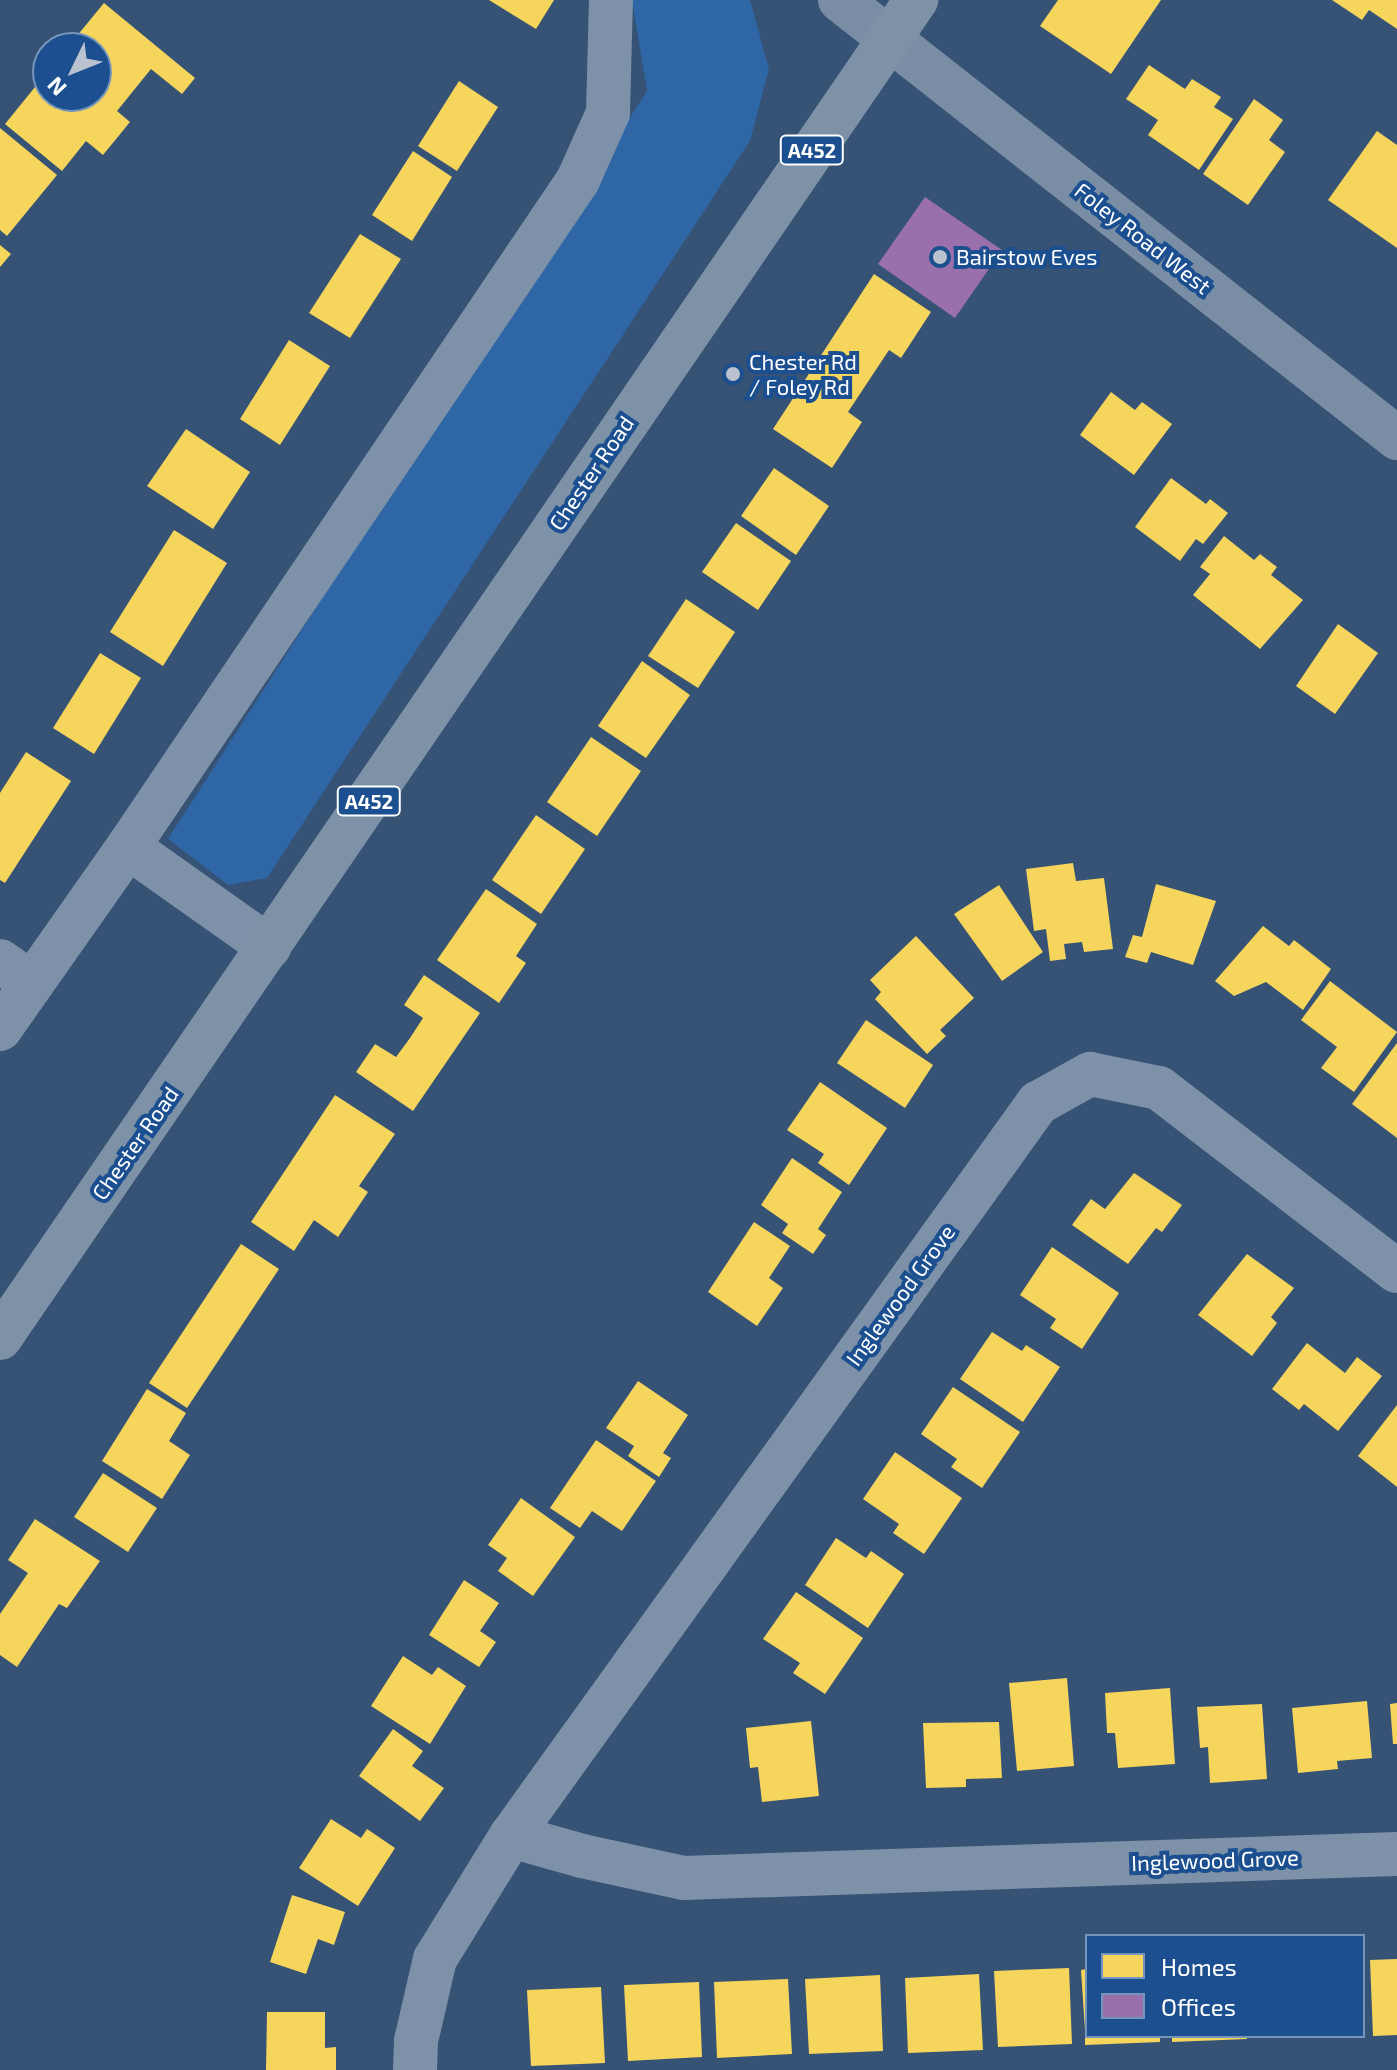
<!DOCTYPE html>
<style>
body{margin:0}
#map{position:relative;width:1397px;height:2070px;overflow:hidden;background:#365274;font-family:"Exo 2",sans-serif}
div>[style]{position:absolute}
.green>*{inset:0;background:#2f66a5}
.homes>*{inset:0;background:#f6d55c}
.offices>*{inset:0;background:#9970ab}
.street>*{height:44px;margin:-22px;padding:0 22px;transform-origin:22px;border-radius:22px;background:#7d92a8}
.secondary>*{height:44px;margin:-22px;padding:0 22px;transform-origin:22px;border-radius:22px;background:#798da4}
.highway>*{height:44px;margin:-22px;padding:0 22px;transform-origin:22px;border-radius:22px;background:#7e92a7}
.dots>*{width:22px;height:22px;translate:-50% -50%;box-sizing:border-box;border:4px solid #1b4f8f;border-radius:50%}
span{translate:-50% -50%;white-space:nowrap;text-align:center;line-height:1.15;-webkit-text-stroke:8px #1b4f8f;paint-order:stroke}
.shield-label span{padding:2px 6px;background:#1b4f8f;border:2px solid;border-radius:6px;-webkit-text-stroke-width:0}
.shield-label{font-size:20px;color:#fff;font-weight:700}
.street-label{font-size:22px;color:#fff}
.poi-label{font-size:22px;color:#fff}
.left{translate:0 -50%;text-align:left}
.legend{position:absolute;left:1085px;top:1934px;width:280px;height:104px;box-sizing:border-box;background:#1b4f8f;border:2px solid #7695bc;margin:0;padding:10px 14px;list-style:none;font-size:24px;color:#fff}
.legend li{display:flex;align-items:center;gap:16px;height:40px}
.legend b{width:40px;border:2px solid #7695bc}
.north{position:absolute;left:32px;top:32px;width:80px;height:80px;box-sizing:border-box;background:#1b4f8f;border:2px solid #7695bc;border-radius:50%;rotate:227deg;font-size:22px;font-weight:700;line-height:32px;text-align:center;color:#fff}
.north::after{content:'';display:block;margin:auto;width:28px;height:36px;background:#b9c2ce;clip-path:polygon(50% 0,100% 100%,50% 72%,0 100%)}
</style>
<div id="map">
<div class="green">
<div style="clip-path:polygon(632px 0,750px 0,769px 69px,750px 141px,267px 878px,228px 885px,168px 839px,647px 91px)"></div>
</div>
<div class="homes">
<div style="clip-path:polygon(489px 0,554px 0,536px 29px)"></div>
<div style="clip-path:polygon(1058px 0,1161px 0,1111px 74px,1040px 26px)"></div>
<div style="clip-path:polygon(1332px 0,1397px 0,1397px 29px,1369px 10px,1362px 20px)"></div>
<div style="clip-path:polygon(104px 3px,195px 78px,182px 94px,151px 69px,117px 111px,130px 122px,103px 155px,86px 141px,62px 171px,5px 124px,48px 71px,48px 96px,96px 96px,96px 48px,67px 48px)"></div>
<div style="clip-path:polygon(1149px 65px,1185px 89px,1192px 79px,1221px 97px,1214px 107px,1233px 119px,1199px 170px,1148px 135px,1158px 120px,1126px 99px)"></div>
<div style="clip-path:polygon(459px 81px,498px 107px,457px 171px,418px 146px)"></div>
<div style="clip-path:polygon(1254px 99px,1283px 120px,1269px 140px,1285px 152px,1248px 205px,1203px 174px)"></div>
<div style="clip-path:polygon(0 128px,57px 175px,7px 236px,0 230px)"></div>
<div style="clip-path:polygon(1377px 131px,1397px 145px,1397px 248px,1328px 200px)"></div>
<div style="clip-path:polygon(413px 151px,452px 177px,412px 241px,372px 215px)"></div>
<div style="clip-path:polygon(360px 234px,401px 259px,350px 338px,309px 313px)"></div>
<div style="clip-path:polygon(0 245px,11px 254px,0 267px)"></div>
<div style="clip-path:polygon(874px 274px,931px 312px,901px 358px,889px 350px,848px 412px,862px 422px,832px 468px,773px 429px)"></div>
<div style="clip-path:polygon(289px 340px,330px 366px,280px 445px,240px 419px)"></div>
<div style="clip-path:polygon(1111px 392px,1135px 410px,1142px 402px,1172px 424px,1134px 475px,1080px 435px)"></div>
<div style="clip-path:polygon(186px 429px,250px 472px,213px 529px,147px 486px)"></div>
<div style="clip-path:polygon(774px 468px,829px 506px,796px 555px,741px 516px)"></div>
<div style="clip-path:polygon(1171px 478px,1206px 504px,1210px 499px,1228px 513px,1203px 544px,1196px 539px,1180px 561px,1135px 527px)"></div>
<div style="clip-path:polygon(736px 523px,791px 561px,758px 610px,702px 572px)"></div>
<div style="clip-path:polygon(174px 530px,227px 563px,163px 666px,110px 632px)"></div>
<div style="clip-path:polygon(1224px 536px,1254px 560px,1260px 554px,1277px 567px,1271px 575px,1303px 600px,1260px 649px,1193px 595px,1210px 574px,1200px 567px)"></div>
<div style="clip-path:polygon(686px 599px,735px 632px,698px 688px,648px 656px)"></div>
<div style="clip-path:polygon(1338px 624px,1378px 653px,1335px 714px,1296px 686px)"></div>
<div style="clip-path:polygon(100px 653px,141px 678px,94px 754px,53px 728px)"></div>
<div style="clip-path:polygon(642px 661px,690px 695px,646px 758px,598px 726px)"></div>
<div style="clip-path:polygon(591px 737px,641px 771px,597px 836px,547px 802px)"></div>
<div style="clip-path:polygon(26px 752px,71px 781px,5px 883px,0 880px,0 793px)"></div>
<div style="clip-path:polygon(536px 815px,585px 849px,541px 914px,492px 880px)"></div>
<div style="clip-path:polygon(1073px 863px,1076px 881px,1104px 878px,1113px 949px,1084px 952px,1082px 942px,1064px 944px,1066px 959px,1050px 961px,1046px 929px,1034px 931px,1026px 869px)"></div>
<div style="clip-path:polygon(1156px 884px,1216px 901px,1193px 965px,1151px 952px,1147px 963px,1125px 957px,1133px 935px,1142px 937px)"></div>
<div style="clip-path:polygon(999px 885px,1043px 952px,1002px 981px,954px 914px)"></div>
<div style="clip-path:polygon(486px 889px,537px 924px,516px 956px,526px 963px,499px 1003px,437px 960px)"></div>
<div style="clip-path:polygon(1263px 926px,1289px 946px,1294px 940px,1331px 969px,1303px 1010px,1266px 982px,1234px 996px,1215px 981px)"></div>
<div style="clip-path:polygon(916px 936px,974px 998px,940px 1030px,946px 1036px,927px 1054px,875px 999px,881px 992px,870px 980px)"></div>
<div style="clip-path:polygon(424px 975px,480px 1013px,413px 1111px,356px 1072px,375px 1044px,396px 1057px,410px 1038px,423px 1018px,404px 1005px)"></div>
<div style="clip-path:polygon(1330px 981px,1397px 1032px,1354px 1092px,1321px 1068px,1337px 1047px,1301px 1020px)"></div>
<div style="clip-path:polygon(866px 1020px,933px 1065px,905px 1108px,837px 1063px)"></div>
<div style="clip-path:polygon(1397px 1043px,1397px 1138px,1352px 1104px)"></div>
<div style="clip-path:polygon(820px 1082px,887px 1128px,849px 1185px,818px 1163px,824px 1154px,787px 1130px)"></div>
<div style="clip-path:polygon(335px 1095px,395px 1134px,359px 1186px,368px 1192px,338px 1237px,314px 1220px,294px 1251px,251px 1222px)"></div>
<div style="clip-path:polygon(792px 1158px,842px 1192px,818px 1229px,826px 1235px,813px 1254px,782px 1233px,788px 1224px,761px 1205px)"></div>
<div style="clip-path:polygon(1134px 1173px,1182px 1205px,1162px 1232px,1156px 1228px,1128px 1264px,1072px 1225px,1091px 1199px,1105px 1209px)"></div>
<div style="clip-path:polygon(754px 1222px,790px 1246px,769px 1278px,783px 1288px,757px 1326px,708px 1292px)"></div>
<div style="clip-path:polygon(241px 1244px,279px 1269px,187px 1408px,149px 1383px)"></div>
<div style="clip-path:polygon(1052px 1247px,1119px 1293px,1082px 1349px,1050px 1328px,1056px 1319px,1020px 1295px)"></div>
<div style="clip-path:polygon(1247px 1254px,1294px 1288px,1271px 1317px,1277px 1323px,1252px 1356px,1198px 1315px)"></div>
<div style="clip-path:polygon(992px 1332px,1022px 1351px,1026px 1345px,1060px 1367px,1023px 1422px,960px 1379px)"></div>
<div style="clip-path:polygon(1307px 1343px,1345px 1373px,1357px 1357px,1382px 1376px,1338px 1431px,1304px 1404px,1299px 1410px,1272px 1389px)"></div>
<div style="clip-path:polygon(638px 1381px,688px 1415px,663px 1453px,671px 1458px,659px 1477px,628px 1456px,634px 1446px,606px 1428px)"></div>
<div style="clip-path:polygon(953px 1387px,1020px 1432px,982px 1488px,951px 1467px,957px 1459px,921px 1434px)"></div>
<div style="clip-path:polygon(147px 1389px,186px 1413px,169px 1441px,190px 1455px,162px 1499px,102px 1461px)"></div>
<div style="clip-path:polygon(1397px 1405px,1397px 1487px,1358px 1456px)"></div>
<div style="clip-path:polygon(596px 1440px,656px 1481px,622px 1531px,592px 1511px,580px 1528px,550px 1508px)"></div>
<div style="clip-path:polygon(895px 1452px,962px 1498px,924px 1554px,893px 1533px,899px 1524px,863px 1499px)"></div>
<div style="clip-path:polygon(103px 1473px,157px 1508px,128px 1552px,74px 1517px)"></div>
<div style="clip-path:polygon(521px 1498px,575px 1537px,533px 1596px,498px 1571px,507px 1558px,488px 1545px)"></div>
<div style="clip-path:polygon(35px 1519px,100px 1561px,67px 1608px,59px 1604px,17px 1667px,0 1655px,0 1614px,28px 1573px,8px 1560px)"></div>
<div style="clip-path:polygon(836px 1538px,866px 1558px,871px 1551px,904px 1574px,868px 1628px,805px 1585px)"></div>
<div style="clip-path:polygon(464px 1580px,499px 1603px,480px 1631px,496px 1642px,479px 1667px,429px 1635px)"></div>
<div style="clip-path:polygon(796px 1592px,863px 1638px,825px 1694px,793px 1673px,800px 1663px,763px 1639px)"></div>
<div style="clip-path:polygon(403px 1656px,432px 1675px,438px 1667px,466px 1686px,430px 1744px,371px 1706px)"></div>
<div style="clip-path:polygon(1067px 1678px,1074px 1766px,1017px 1771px,1009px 1683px)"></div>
<div style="clip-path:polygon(1170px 1688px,1175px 1764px,1118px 1768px,1115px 1733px,1107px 1733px,1105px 1693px)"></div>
<div style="clip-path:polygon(1367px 1701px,1372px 1758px,1337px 1761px,1338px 1769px,1298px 1773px,1292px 1708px)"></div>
<div style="clip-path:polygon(1397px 1703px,1397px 1744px,1393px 1744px,1390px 1704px)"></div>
<div style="clip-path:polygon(1262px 1704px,1267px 1779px,1210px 1783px,1208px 1747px,1200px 1748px,1197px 1707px)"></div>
<div style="clip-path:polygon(811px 1721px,819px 1796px,762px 1802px,758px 1767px,750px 1768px,746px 1728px)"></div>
<div style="clip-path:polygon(999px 1722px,1002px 1778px,966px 1779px,966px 1787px,926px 1788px,923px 1723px)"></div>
<div style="clip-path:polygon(393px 1729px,423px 1751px,412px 1766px,444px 1788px,420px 1821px,359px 1776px)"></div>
<div style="clip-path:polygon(331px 1819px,361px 1838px,367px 1829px,395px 1848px,358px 1906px,299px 1868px)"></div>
<div style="clip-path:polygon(292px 1895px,345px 1912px,334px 1945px,318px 1939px,306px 1974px,270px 1962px)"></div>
<div style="clip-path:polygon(1397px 1959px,1397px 2035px,1373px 2036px,1370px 1960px)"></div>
<div style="clip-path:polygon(1069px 1968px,1072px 2044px,998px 2047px,994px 1971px)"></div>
<div style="clip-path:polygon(1087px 1969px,1087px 2029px,1085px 2030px,1081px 1970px)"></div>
<div style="clip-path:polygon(979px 1974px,983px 2050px,908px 2053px,905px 1978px)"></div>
<div style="clip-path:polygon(880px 1975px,883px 2051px,809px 2054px,805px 1979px)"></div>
<div style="clip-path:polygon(788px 1979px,792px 2054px,717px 2058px,714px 1982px)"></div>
<div style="clip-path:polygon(699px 1982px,702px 2057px,628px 2061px,624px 1985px)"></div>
<div style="clip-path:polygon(601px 1987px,605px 2063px,531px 2066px,527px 1990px)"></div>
<div style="clip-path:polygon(267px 2012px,325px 2012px,325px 2048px,336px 2047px,336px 2070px,266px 2070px)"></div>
<div style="clip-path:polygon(1085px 2036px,1160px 2036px,1160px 2042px,1085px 2045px)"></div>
<div style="clip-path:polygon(1172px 2036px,1247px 2036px,1247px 2039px,1172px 2042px)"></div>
</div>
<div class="offices">
<div style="clip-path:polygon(925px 197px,1002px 250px,955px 318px,878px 264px)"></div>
</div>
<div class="street">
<div style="left:128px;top:847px;width:173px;rotate:35.3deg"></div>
<div style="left:0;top:961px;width:38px;rotate:35deg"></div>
<div style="left:0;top:1029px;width:223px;rotate:-54.9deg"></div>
<div style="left:128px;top:847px;width:805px;rotate:-55.99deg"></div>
<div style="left:578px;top:180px;width:73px;rotate:-65.9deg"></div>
<div style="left:608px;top:113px;width:113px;rotate:-88.5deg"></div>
<div style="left:511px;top:1836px;width:74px;rotate:15.7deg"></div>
<div style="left:582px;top:1856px;width:104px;rotate:12.2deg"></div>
<div style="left:684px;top:1878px;width:713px;rotate:-1.93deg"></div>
<div style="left:415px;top:2070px;width:29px;rotate:-88deg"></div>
<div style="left:416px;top:2041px;width:84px;rotate:-77deg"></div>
<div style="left:435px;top:1959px;width:145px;rotate:-58.3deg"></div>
<div style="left:511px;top:1836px;width:903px;rotate:-54.29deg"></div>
<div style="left:1038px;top:1103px;width:60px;rotate:-29.1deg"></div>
<div style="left:1090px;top:1074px;width:70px;rotate:11.5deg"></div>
<div style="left:1159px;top:1088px;width:300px;rotate:37.6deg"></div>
</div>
<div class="secondary">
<div style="left:840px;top:0;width:709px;rotate:38.18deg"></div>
</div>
<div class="highway">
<div style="left:0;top:1338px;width:1622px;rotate:-55.6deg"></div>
</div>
<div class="dots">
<div style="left:940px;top:257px;background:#b9c2ce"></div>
<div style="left:733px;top:374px;background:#b9c2ce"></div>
</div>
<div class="shield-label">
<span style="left:812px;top:150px">A452</span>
<span style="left:369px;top:801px">A452</span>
</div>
<div class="street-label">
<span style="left:1143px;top:238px;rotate:38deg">Foley Road West</span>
<span style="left:591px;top:473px;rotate:-56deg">Chester Road</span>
<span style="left:135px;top:1143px;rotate:-55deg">Chester Road</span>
<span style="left:900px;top:1295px;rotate:-54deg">Inglewood Grove</span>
<span style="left:1215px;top:1860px;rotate:-2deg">Inglewood Grove</span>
</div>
<div class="poi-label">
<span class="left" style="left:956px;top:257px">Bairstow Eves</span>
<span class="left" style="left:749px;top:374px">Chester Rd<br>/ Foley Rd</span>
</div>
<ul class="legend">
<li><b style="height:22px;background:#f6d55c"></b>Homes</li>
<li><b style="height:22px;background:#9970ab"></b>Offices</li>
</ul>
<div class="north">N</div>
</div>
